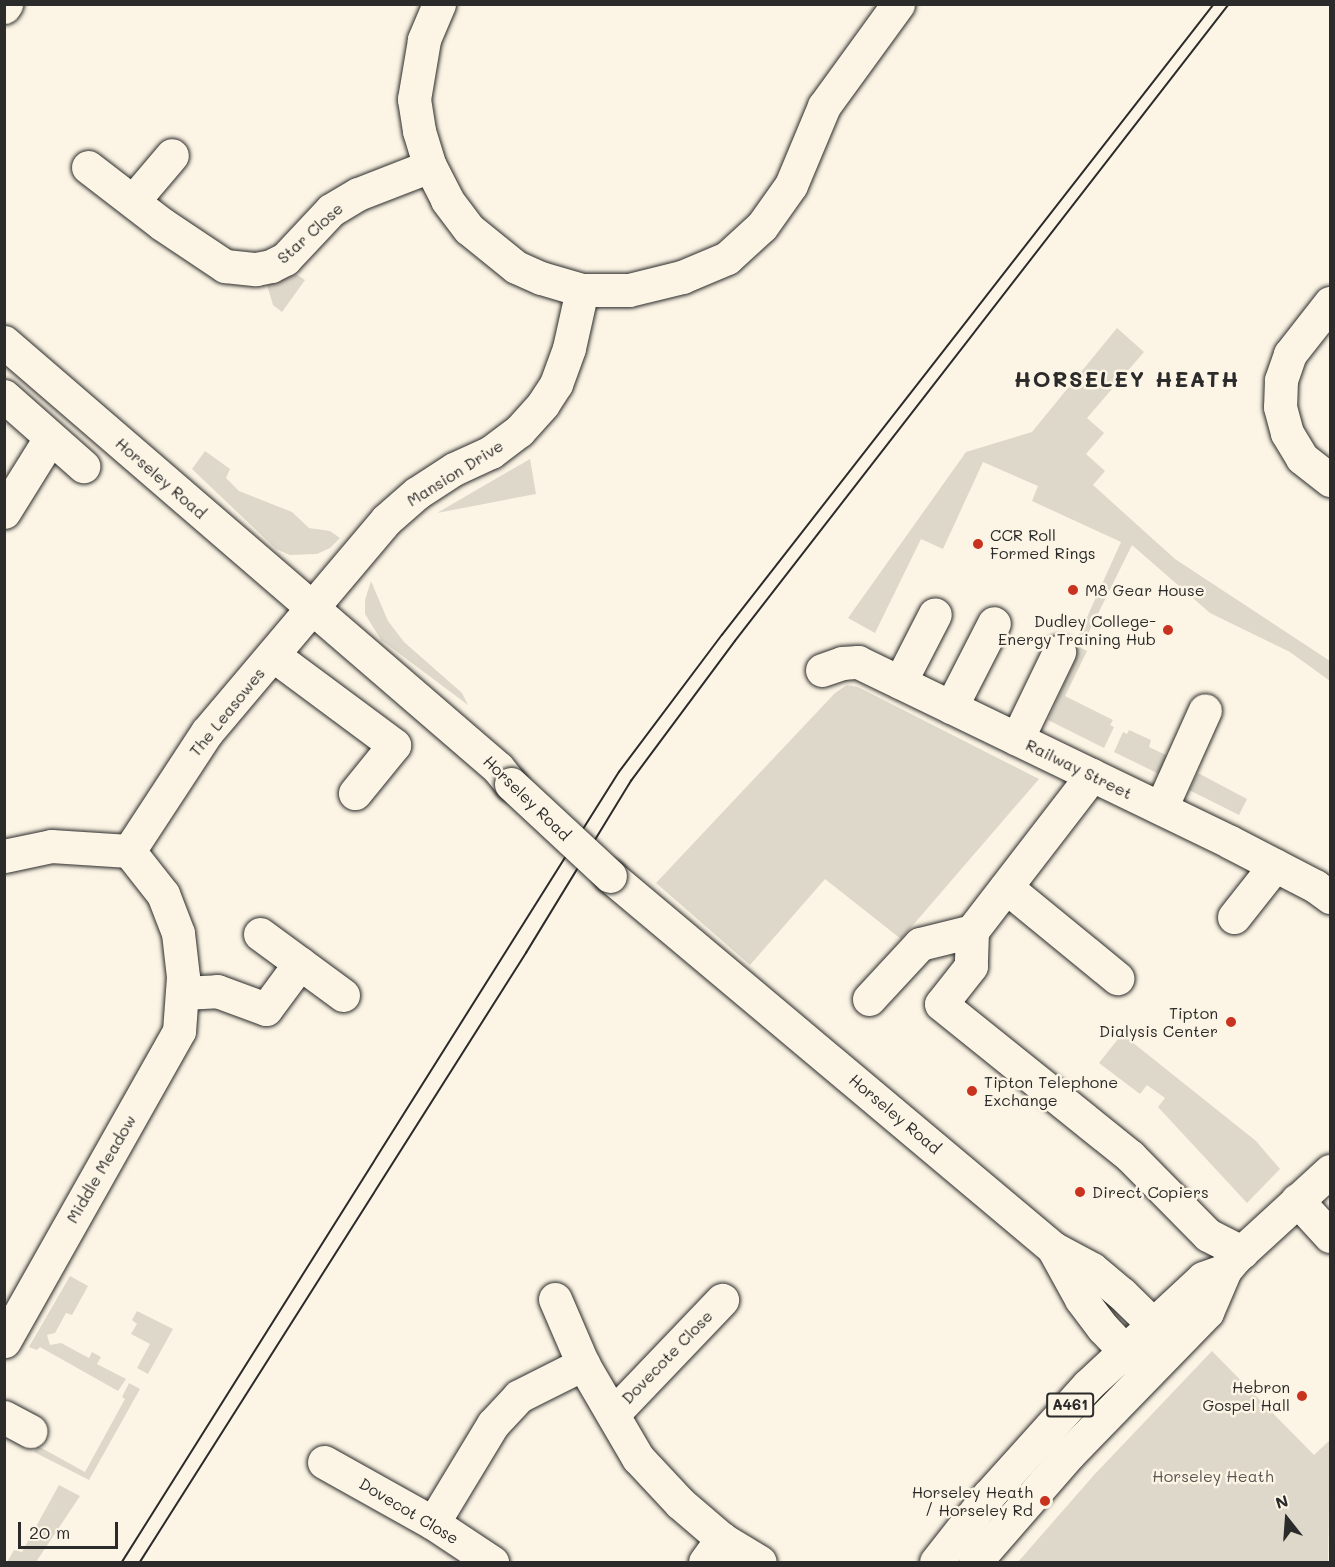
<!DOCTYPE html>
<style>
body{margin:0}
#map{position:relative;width:1335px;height:1567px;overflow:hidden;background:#fcf5e5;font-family:Mali,sans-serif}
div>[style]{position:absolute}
.green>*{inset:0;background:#ded8ca}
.roads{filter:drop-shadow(0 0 2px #2b2b2b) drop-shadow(0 0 2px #2b2b2b)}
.minor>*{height:33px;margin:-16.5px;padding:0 16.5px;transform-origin:16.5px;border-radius:16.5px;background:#fcf5e5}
.highway>*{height:33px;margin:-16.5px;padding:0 16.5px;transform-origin:16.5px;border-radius:16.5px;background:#fcf5e5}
.tram>*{height:1.5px;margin:-0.75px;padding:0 0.75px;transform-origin:0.75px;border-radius:0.75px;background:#2b2b2b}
.bridges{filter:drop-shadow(0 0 2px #2b2b2b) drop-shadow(0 0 2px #2b2b2b)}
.minor-bridge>*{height:33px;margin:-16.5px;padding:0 16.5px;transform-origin:16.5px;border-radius:16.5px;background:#fcf5e5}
.dots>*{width:16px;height:16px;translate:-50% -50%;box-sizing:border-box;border:3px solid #fcf5e5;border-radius:50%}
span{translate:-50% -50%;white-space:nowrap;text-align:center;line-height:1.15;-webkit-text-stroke:5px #fcf5e5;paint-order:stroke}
.shield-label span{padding:2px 4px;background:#fcf5e5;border:2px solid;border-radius:4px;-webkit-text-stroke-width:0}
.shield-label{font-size:15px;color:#2b2b2b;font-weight:700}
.street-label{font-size:16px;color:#2b2b2b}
.poi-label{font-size:16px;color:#2b2b2b}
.left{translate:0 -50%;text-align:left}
.right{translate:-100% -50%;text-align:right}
.park-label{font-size:16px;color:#585653}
.district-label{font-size:22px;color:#2b2b2b;font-weight:700;letter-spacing:1.5px}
.frame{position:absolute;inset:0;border:6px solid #2b2b2b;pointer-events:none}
.north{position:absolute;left:1257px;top:1489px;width:60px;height:60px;-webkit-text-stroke:4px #fcf5e5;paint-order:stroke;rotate:343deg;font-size:16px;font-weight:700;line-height:24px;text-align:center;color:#2b2b2b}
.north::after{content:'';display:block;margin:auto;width:21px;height:27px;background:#2b2b2b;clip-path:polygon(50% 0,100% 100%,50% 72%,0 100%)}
.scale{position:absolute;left:18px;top:1522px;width:100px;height:27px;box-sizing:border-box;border:3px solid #2b2b2b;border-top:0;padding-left:8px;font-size:18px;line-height:21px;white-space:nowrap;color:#2b2b2b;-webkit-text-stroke:4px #fcf5e5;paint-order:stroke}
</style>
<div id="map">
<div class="green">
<div style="clip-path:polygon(296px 274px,305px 280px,282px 312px,273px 305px,267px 285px)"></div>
<div style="clip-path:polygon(1117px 328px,1144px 352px,1087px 418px,1104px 433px,1086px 454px,1105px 471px,1093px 485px,1175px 559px,1330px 661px,1330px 681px,1290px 652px,1210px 613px,1132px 545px,1081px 648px,1087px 651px,1065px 696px,1113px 720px,1110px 725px,1114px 727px,1104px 748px,1048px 720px,1075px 661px,1069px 657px,1121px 542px,1032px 501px,1038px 486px,983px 462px,943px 549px,921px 539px,875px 633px,848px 618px,966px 452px,1032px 432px)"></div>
<div style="clip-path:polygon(205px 451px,230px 469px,226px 478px,239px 491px,292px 512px,309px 528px,330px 531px,340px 538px,330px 548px,317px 554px,290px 555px,276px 549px,192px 469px)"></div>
<div style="clip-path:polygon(530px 459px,536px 494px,437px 513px,485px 485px)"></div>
<div style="clip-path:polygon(371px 581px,388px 621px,404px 642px,462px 693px,468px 705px,381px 640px,365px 614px,365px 600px)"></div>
<div style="clip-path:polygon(847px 685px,858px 687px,1039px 779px,901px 939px,825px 879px,750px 965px,656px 883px,835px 693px)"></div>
<div style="clip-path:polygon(1129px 730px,1151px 740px,1149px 747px,1168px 756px,1159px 774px,1114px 752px,1123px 732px,1127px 734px)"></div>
<div style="clip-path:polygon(1198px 773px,1247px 799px,1239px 815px,1189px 790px)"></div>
<div style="clip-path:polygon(1122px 1034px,1256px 1141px,1280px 1169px,1247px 1203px,1158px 1107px,1165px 1098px,1147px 1085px,1140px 1094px,1099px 1063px)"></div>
<div style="clip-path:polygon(70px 1276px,88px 1286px,72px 1315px,66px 1313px,55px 1333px,47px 1335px,50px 1345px,61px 1343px,89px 1358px,92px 1352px,101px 1357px,97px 1364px,126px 1379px,118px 1391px,40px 1347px,37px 1350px,29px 1347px)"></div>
<div style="clip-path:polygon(137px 1311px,173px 1329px,148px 1374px,137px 1368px,150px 1344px,131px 1334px,137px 1324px,132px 1320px)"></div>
<div style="clip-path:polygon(1212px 1351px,1314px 1455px,1330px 1440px,1328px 1562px,1018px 1562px,1094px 1475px)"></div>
<div style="clip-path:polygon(129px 1383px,140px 1389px,89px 1480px,34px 1452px,38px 1446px,85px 1472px,125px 1399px,122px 1397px)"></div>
<div style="clip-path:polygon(59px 1485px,80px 1496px,36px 1562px,7px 1562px,14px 1550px,22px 1552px)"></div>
</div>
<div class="roads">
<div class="minor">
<div style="left:439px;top:4px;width:39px;rotate:113deg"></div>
<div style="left:424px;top:40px;width:60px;rotate:99.6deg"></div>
<div style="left:414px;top:99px;width:32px;rotate:81deg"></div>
<div style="left:419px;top:131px;width:37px;rotate:73deg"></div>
<div style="left:430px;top:166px;width:38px;rotate:63deg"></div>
<div style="left:447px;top:200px;width:36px;rotate:53deg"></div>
<div style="left:469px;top:229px;width:60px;rotate:39deg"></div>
<div style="left:516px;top:267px;width:27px;rotate:24deg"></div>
<div style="left:541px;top:278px;width:43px;rotate:16.3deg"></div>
<div style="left:582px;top:290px;width:47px"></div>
<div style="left:629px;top:290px;width:55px;rotate:-13.8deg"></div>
<div style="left:682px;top:277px;width:49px;rotate:-22.9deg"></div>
<div style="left:727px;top:258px;width:47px;rotate:-42.4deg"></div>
<div style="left:762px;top:226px;width:50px;rotate:-54.7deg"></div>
<div style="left:791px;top:185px;width:86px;rotate:-67.3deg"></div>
<div style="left:824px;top:106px;width:126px;rotate:-54deg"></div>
<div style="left:4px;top:7px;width:4px;rotate:-56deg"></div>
<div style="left:88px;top:167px;width:93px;rotate:37.6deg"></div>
<div style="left:162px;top:224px;width:76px;rotate:33.7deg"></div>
<div style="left:225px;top:266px;width:31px;rotate:6deg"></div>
<div style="left:256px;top:269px;width:15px;rotate:-11deg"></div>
<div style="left:271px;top:266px;width:16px;rotate:-27deg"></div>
<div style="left:285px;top:259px;width:67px;rotate:-46.8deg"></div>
<div style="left:331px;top:210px;width:31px;rotate:-31deg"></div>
<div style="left:358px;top:194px;width:77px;rotate:-21.3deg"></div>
<div style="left:133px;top:201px;width:60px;rotate:-49.7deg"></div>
<div style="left:1330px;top:303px;width:65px;rotate:128.1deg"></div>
<div style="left:1290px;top:354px;width:28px;rotate:109deg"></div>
<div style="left:1281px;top:380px;width:27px;rotate:92deg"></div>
<div style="left:1280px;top:407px;width:27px;rotate:75deg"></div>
<div style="left:1287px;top:433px;width:29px;rotate:59deg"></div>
<div style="left:1302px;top:458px;width:36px;rotate:38deg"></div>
<div style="left:4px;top:342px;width:652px;rotate:40.77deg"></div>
<div style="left:498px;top:768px;width:21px;rotate:51deg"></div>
<div style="left:4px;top:396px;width:106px;rotate:41.5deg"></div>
<div style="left:4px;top:512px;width:87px;rotate:-58.1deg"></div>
<div style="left:273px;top:655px;width:151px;rotate:36.6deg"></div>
<div style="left:394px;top:745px;width:62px;rotate:129.1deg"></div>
<div style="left:822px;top:670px;width:21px;rotate:-19deg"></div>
<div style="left:842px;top:663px;width:16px;rotate:-4deg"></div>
<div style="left:858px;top:662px;width:413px;rotate:25.8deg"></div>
<div style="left:1230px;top:842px;width:96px;rotate:27.4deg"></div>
<div style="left:1315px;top:886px;width:19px;rotate:36deg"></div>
<div style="left:900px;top:682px;width:76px;rotate:-62.8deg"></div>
<div style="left:951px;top:707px;width:94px;rotate:-62.9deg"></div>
<div style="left:1017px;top:739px;width:97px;rotate:-64.2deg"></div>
<div style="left:1092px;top:775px;width:197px;rotate:127.6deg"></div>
<div style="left:972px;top:931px;width:35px;rotate:92deg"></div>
<div style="left:971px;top:966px;width:48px;rotate:128.3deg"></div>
<div style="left:941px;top:1004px;width:243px;rotate:38.8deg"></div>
<div style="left:1130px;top:1156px;width:111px;rotate:45.4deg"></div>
<div style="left:1208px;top:1235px;width:38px;rotate:27deg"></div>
<div style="left:1161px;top:808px;width:107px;rotate:-65.8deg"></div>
<div style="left:129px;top:851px;width:142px;rotate:-56.8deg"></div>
<div style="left:207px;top:732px;width:277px;rotate:-49.8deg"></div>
<div style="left:386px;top:520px;width:41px;rotate:-41.1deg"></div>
<div style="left:417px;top:493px;width:44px;rotate:-33deg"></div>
<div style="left:454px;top:469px;width:41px;rotate:-24.7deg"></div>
<div style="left:491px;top:452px;width:35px;rotate:-37deg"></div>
<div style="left:519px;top:431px;width:36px;rotate:-48deg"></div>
<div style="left:543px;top:404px;width:24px;rotate:-57deg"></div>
<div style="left:556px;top:384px;width:38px;rotate:-70deg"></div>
<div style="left:569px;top:348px;width:59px;rotate:-77.4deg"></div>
<div style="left:4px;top:856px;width:48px;rotate:-12deg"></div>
<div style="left:51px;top:846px;width:78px;rotate:3.7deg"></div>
<div style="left:129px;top:851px;width:55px;rotate:51.7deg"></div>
<div style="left:163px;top:894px;width:42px;rotate:69deg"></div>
<div style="left:178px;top:933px;width:44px;rotate:83.5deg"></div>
<div style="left:183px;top:977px;width:54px;rotate:94.2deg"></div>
<div style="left:179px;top:1031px;width:356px;rotate:119.4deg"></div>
<div style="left:610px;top:876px;width:578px;rotate:40.02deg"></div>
<div style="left:1053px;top:1248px;width:44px;rotate:28.3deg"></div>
<div style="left:1092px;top:1269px;width:38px;rotate:40deg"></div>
<div style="left:1121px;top:1293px;width:73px;rotate:44.4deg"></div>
<div style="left:1006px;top:887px;width:144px;rotate:39.3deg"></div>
<div style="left:1234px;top:917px;width:66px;rotate:-51.7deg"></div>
<div style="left:260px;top:934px;width:103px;rotate:36.3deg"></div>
<div style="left:182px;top:993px;width:35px;rotate:-3deg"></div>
<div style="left:217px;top:991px;width:52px;rotate:20.2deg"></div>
<div style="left:266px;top:1009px;width:57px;rotate:-53.5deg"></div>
<div style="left:869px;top:999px;width:75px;rotate:-47.2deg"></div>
<div style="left:920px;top:944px;width:54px;rotate:-14deg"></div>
<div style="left:1297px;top:1200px;width:49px;rotate:47.5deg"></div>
<div style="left:1053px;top:1248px;width:58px;rotate:61.2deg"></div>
<div style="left:1081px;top:1299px;width:36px;rotate:53deg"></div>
<div style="left:1103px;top:1328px;width:59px;rotate:46.4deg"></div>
<div style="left:555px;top:1299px;width:71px;rotate:66.7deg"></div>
<div style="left:583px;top:1364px;width:109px;rotate:59.7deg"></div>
<div style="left:638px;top:1458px;width:62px;rotate:47deg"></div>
<div style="left:680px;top:1503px;width:55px;rotate:40.6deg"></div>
<div style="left:722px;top:1539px;width:44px;rotate:31.2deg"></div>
<div style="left:613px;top:1414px;width:158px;rotate:-46.3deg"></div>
<div style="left:4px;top:1417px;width:30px;rotate:28deg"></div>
<div style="left:324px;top:1462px;width:125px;rotate:29.2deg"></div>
<div style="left:433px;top:1523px;width:71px;rotate:33.5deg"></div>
<div style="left:433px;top:1523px;width:116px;rotate:-58.8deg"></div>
<div style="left:493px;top:1424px;width:38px;rotate:-47deg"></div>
<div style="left:519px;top:1396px;width:72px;rotate:-26.6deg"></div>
<div style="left:705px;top:1562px;width:29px;rotate:-54deg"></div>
</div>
<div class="highway">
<div style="left:936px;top:1562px;width:84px;rotate:-51.8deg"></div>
<div style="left:988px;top:1496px;width:149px;rotate:-48deg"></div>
<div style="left:1088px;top:1385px;width:157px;rotate:-42.9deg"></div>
<div style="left:1203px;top:1278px;width:23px;rotate:-20deg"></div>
<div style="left:975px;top:1562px;width:143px;rotate:-49deg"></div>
<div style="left:1069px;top:1454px;width:198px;rotate:-45.8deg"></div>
<div style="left:1207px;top:1312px;width:46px;rotate:-66.8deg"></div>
<div style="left:1225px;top:1270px;width:16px;rotate:-50deg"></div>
<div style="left:1235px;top:1258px;width:129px;rotate:-42.5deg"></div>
</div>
</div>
<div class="tram">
<div style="left:122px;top:1562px;width:933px;rotate:-57.83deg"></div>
<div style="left:619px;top:772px;width:171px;rotate:-53.1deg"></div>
<div style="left:722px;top:635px;width:800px;rotate:-52.06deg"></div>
<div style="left:140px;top:1562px;width:721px;rotate:-57.63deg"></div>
<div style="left:526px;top:953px;width:202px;rotate:-58.6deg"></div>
<div style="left:631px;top:781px;width:174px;rotate:-53.4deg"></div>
<div style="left:735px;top:641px;width:806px;rotate:-52.21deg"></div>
</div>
<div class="bridges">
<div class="minor-bridge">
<div style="left:511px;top:784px;width:135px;rotate:42.9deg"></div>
</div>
</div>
<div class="dots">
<div style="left:978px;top:544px;background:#c8321e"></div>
<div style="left:1073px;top:590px;background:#c8321e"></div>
<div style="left:1168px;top:630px;background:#c8321e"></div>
<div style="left:1231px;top:1022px;background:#c8321e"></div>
<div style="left:972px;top:1091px;background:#c8321e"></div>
<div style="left:1080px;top:1192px;background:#c8321e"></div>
<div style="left:1302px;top:1396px;background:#c8321e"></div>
<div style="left:1045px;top:1501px;background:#c8321e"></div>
</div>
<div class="shield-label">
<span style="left:1070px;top:1405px">A461</span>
</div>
<div class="street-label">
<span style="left:310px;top:233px;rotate:-42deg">Star Close</span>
<span style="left:455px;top:473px;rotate:-32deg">Mansion Drive</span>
<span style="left:161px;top:478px;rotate:41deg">Horseley Road</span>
<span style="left:227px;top:712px;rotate:-51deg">The Leasowes</span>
<span style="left:1079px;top:769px;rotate:26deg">Railway Street</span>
<span style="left:527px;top:798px;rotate:44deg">Horseley Road</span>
<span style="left:895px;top:1114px;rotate:40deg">Horseley Road</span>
<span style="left:101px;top:1169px;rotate:-60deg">Middle Meadow</span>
<span style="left:667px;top:1357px;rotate:-46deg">Dovecote Close</span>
<span style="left:409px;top:1511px;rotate:31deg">Dovecot Close</span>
</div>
<div class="poi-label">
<span class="left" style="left:990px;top:544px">CCR Roll<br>Formed Rings</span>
<span class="left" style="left:1085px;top:590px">M8 Gear House</span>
<span class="right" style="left:1156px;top:630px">Dudley College-<br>Energy Training Hub</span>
<span class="right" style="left:1218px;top:1022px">Tipton<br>Dialysis Center</span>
<span class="left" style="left:984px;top:1091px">Tipton Telephone<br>Exchange</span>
<span class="left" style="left:1092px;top:1192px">Direct Copiers</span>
<span class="right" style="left:1290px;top:1396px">Hebron<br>Gospel Hall</span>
<span class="right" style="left:1033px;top:1501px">Horseley Heath<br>/ Horseley Rd</span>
</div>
<div class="park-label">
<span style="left:1213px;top:1476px">Horseley Heath</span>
</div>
<div class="district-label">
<span style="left:1127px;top:379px">HORSELEY HEATH</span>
</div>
<div class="frame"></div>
<div class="north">N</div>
<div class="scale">20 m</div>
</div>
